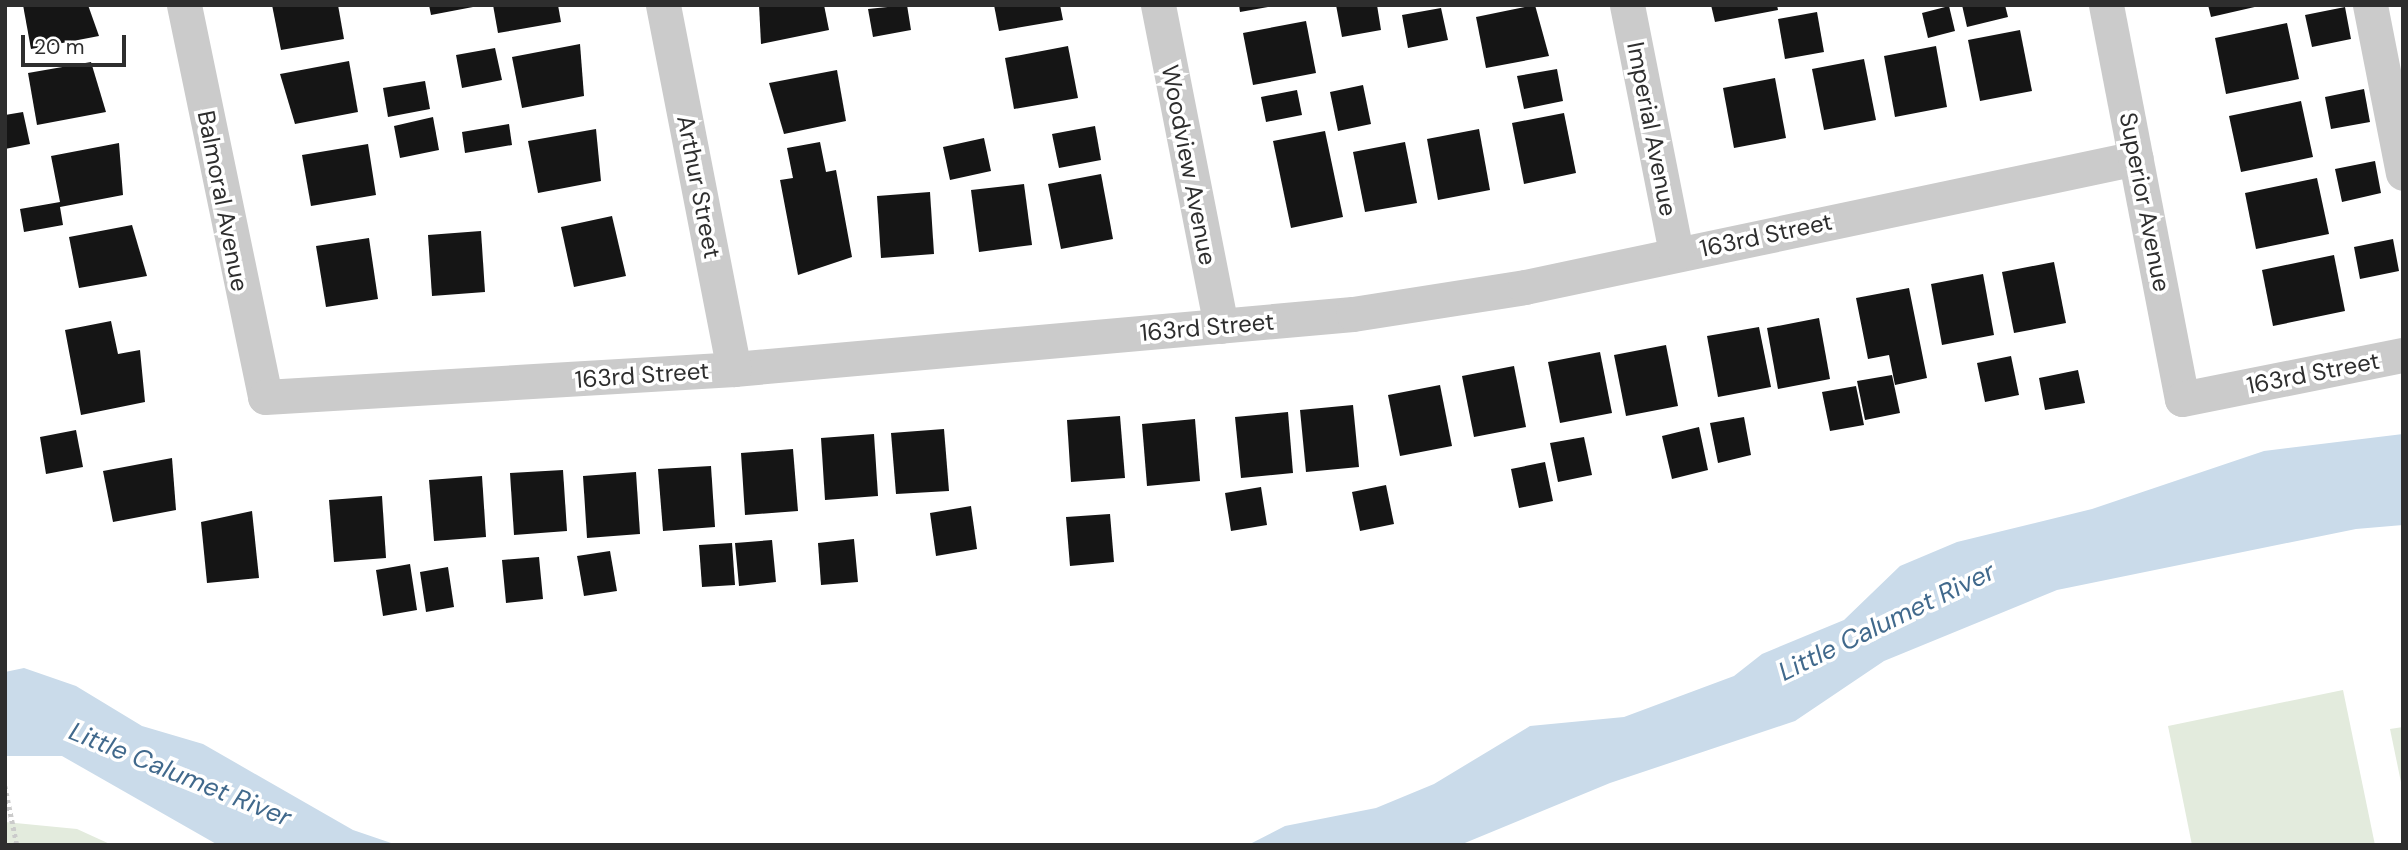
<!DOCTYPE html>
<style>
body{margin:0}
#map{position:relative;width:2408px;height:850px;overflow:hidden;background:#fff;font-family:"DM Sans",sans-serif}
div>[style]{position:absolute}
.green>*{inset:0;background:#e3ebdd}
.water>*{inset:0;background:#cadbea}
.building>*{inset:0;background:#151515}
.path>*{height:4.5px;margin-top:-2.25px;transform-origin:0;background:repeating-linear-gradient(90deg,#cbcbcb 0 3.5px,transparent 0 7px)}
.minor>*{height:35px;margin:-17.5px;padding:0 17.5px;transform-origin:17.5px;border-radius:17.5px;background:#cbcbcb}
span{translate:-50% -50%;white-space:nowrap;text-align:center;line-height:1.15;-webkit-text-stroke:7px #fff;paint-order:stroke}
.street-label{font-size:24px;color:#2e2e2e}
.water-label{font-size:26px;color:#41698c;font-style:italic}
.frame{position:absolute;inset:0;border:7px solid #2e2e2e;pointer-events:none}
.scale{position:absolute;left:21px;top:35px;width:105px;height:32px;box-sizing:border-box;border:4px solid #2e2e2e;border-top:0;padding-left:9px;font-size:21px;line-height:24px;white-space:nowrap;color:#2e2e2e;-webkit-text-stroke:5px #fff;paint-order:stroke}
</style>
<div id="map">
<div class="green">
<div style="clip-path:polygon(2343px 690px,2375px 845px,2192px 845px,2168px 726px)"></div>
<div style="clip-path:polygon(2403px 727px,2403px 792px,2390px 729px)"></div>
<div style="clip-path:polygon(5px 822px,77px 829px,112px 845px,5px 845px)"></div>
</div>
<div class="water">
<div style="clip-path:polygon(2403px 434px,2403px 525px,2356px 529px,2057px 590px,1884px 661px,1795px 721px,1610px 783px,1460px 845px,1248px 845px,1285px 826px,1376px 808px,1434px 784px,1530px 726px,1624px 717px,1734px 676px,1762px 654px,1844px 620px,1900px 566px,1957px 542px,2092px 509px,2264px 451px)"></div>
<div style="clip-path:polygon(24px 668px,76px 686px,142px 726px,203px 744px,353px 830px,397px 845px,218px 845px,62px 756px,5px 756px,5px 672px)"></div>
</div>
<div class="building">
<div style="clip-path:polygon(23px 5px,88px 5px,99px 36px,31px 49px)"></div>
<div style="clip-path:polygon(272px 5px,338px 5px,344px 39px,281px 50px)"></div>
<div style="clip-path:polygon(429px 5px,472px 5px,473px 7px,431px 15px)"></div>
<div style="clip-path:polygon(493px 5px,558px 5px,561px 22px,498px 33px)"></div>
<div style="clip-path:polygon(759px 5px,824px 5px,829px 30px,761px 44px)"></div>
<div style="clip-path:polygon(907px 5px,911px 30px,873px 37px,868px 9px)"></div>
<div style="clip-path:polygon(994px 5px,1060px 5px,1063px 20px,999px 31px)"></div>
<div style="clip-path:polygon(1239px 5px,1268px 5px,1268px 7px,1240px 12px)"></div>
<div style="clip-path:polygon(1336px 5px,1377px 5px,1381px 30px,1342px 37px)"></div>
<div style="clip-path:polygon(1535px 5px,1549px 56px,1486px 68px,1476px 17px)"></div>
<div style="clip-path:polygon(1711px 5px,1777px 5px,1778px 10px,1715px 22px)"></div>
<div style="clip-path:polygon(1962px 5px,2005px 5px,2008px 17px,1967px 27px)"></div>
<div style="clip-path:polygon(2208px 5px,2259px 5px,2259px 6px,2211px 17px)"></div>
<div style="clip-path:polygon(1949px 6px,1955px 31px,1928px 38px,1922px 13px)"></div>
<div style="clip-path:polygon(2345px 7px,2351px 39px,2312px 47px,2305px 15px)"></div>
<div style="clip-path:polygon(1441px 8px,1448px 40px,1408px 48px,1402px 15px)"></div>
<div style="clip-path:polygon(1817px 12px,1824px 52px,1785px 59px,1778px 19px)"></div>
<div style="clip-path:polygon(1306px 21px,1316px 73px,1253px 85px,1243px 33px)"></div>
<div style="clip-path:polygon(2287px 23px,2299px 79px,2226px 94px,2215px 38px)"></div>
<div style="clip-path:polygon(2020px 30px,2032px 91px,1980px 101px,1968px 40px)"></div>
<div style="clip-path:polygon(580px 44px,584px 96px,522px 108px,512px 57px)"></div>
<div style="clip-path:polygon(1068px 46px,1078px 98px,1014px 109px,1005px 58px)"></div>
<div style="clip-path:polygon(1936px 46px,1947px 107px,1895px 117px,1884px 56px)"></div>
<div style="clip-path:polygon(495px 48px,502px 80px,462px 88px,456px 55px)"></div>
<div style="clip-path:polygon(1864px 59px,1876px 120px,1824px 130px,1812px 69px)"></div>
<div style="clip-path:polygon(349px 61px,358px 112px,295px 124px,280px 74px)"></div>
<div style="clip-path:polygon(91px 62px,106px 112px,37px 125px,28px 73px)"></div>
<div style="clip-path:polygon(1557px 69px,1563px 101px,1524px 109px,1517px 76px)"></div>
<div style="clip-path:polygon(837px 70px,846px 121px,784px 134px,769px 83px)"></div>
<div style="clip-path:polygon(1775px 78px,1786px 138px,1734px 148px,1723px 88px)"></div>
<div style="clip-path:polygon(425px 81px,430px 109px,388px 117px,383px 88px)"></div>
<div style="clip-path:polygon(1363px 85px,1371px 124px,1338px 131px,1330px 92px)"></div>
<div style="clip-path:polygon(2364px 89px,2370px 122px,2331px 129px,2325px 97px)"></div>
<div style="clip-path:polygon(1297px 90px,1302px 115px,1266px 122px,1261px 97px)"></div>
<div style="clip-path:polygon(2301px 101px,2313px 157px,2241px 172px,2229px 116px)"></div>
<div style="clip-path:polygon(23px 112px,30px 144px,5px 149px,5px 115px)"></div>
<div style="clip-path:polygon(1564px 113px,1576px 173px,1524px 184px,1512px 123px)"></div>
<div style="clip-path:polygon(433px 117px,439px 150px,400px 158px,394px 126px)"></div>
<div style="clip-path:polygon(509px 124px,512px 145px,465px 153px,462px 132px)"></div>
<div style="clip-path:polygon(1095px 126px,1101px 160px,1059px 168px,1052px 134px)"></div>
<div style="clip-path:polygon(596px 129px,601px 181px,538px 193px,528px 141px)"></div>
<div style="clip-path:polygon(1479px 129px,1490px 190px,1438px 200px,1427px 139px)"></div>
<div style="clip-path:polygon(1325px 131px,1343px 217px,1291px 228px,1273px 141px)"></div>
<div style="clip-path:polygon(984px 138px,991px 171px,950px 180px,943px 147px)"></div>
<div style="clip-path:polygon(820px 142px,826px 172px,836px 170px,852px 257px,798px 275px,780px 180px,793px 178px,787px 148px)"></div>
<div style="clip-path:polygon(1405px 142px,1417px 203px,1365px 212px,1353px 152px)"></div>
<div style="clip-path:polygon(119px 143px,123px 195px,60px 207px,63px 225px,24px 232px,20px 209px,60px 202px,51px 156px)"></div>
<div style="clip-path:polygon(368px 144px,376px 195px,311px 206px,302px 155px)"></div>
<div style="clip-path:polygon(2375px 161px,2381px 193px,2342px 202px,2335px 169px)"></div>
<div style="clip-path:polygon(1101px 174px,1113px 239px,1061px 249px,1048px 184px)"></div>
<div style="clip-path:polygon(2317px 178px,2329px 234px,2256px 249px,2245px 193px)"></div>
<div style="clip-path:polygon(1024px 184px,1032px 245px,979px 252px,971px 190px)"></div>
<div style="clip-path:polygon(930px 192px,934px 254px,881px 258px,877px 196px)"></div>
<div style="clip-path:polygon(612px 216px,626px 276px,574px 287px,561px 227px)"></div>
<div style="clip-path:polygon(132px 225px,147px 276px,79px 288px,69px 237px)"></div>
<div style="clip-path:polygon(481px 231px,485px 292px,432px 296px,428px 235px)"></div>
<div style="clip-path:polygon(369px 238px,378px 299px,326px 307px,316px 246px)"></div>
<div style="clip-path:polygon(2393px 239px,2399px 271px,2360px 279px,2354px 247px)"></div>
<div style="clip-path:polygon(2334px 255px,2345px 311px,2273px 326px,2262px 270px)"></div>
<div style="clip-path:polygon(2054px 262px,2066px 323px,2014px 333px,2002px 272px)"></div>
<div style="clip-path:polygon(1983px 274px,1994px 335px,1942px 345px,1931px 284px)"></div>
<div style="clip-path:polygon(1909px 288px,1927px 378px,1895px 385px,1889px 355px,1868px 359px,1856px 298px)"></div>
<div style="clip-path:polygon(1819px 318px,1830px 379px,1778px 389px,1767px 328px)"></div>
<div style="clip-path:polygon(111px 321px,118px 354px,140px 350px,145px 402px,81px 415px,65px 330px)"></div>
<div style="clip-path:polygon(1759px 327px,1771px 387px,1718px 397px,1707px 336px)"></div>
<div style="clip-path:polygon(1666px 345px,1678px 406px,1626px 416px,1614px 355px)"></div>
<div style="clip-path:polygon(1600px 352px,1612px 413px,1560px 423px,1548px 362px)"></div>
<div style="clip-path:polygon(2011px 356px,2019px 395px,1985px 402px,1977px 363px)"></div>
<div style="clip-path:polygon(1514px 366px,1526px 427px,1474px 437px,1462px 376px)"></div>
<div style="clip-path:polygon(2078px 370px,2085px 403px,2045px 410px,2039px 378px)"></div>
<div style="clip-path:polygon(1892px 375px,1900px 413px,1865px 420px,1857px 381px)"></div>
<div style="clip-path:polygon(1440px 385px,1452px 446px,1400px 456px,1388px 395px)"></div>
<div style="clip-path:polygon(1856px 386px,1864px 425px,1830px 431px,1822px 392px)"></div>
<div style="clip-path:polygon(1353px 405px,1359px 467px,1306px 472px,1300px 410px)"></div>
<div style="clip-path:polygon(1288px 412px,1293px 473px,1241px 478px,1235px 417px)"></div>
<div style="clip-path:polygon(1120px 416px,1125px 478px,1071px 482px,1067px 420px)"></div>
<div style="clip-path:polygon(1744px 417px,1751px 455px,1718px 463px,1710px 423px)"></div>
<div style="clip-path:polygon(1195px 419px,1200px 481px,1147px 486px,1142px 424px)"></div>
<div style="clip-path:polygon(1699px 427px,1708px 470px,1672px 479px,1662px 436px)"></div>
<div style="clip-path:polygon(944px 429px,949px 491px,896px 494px,891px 433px)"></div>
<div style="clip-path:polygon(76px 430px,83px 467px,46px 474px,40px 437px)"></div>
<div style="clip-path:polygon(874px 434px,878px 496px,825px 500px,821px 438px)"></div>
<div style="clip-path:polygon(1584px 437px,1592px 475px,1558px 482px,1550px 443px)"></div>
<div style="clip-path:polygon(793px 449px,798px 511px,745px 515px,741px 453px)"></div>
<div style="clip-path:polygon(172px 458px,176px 510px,113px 522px,103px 471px)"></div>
<div style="clip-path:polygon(1545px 462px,1553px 501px,1519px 508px,1511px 469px)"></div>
<div style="clip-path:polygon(711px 466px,715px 527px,663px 531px,658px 469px)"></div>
<div style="clip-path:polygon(563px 470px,567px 531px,514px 535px,510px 473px)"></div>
<div style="clip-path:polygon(636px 472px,640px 534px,587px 538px,583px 476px)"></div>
<div style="clip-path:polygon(482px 476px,486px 537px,434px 541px,429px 480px)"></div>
<div style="clip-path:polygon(1386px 485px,1394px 524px,1360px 531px,1352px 492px)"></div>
<div style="clip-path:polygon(1261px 487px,1267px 525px,1231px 531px,1225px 493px)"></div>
<div style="clip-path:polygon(382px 496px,386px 558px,334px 562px,329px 500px)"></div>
<div style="clip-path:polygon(971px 506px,977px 549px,936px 556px,930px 513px)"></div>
<div style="clip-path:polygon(252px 511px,259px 578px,207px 583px,201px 522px)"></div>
<div style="clip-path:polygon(1110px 514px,1114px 562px,1070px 566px,1066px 517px)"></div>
<div style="clip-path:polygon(854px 539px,858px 582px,821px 585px,818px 543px)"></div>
<div style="clip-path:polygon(772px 540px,776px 582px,739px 586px,735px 543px)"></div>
<div style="clip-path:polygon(732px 543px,735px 585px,702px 587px,699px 545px)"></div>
<div style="clip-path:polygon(610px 551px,617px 591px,584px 596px,577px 556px)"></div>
<div style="clip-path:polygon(539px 557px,543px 599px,506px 603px,502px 560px)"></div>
<div style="clip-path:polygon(410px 564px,417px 610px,383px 616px,376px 570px)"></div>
<div style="clip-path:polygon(448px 567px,454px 607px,426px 612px,420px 572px)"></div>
</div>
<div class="path">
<div style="left:5px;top:786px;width:60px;rotate:78.5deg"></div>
</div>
<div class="minor">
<div style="left:184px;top:5px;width:400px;rotate:78.3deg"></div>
<div style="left:265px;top:397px;width:470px;rotate:-3.4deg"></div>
<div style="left:734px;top:369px;width:621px;rotate:-5.08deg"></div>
<div style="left:1353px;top:314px;width:174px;rotate:-8.9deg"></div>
<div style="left:1525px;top:287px;width:624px;rotate:-11.92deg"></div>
<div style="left:663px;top:5px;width:371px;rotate:79deg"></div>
<div style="left:1158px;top:5px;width:327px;rotate:78.9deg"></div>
<div style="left:1627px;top:5px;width:253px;rotate:78.8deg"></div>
<div style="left:2106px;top:5px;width:401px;rotate:79.1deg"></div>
<div style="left:2182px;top:399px;width:225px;rotate:-11.3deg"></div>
<div style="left:2370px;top:5px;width:171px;rotate:78.9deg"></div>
</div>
<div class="street-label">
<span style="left:1652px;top:129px;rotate:79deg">Imperial Avenue</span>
<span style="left:1189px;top:165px;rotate:79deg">Woodview Avenue</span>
<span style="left:699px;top:187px;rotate:79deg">Arthur Street</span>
<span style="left:223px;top:201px;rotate:79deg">Balmoral Avenue</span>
<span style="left:2145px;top:202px;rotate:79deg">Superior Avenue</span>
<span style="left:1766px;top:235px;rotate:-12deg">163rd Street</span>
<span style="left:1207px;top:327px;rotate:-5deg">163rd Street</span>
<span style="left:2313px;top:373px;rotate:-11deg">163rd Street</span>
<span style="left:642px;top:375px;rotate:-4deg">163rd Street</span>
</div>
<div class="water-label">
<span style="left:1887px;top:622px;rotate:-26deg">Little Calumet River</span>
<span style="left:180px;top:775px;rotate:22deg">Little Calumet River</span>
</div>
<div class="frame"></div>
<div class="scale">20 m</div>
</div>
